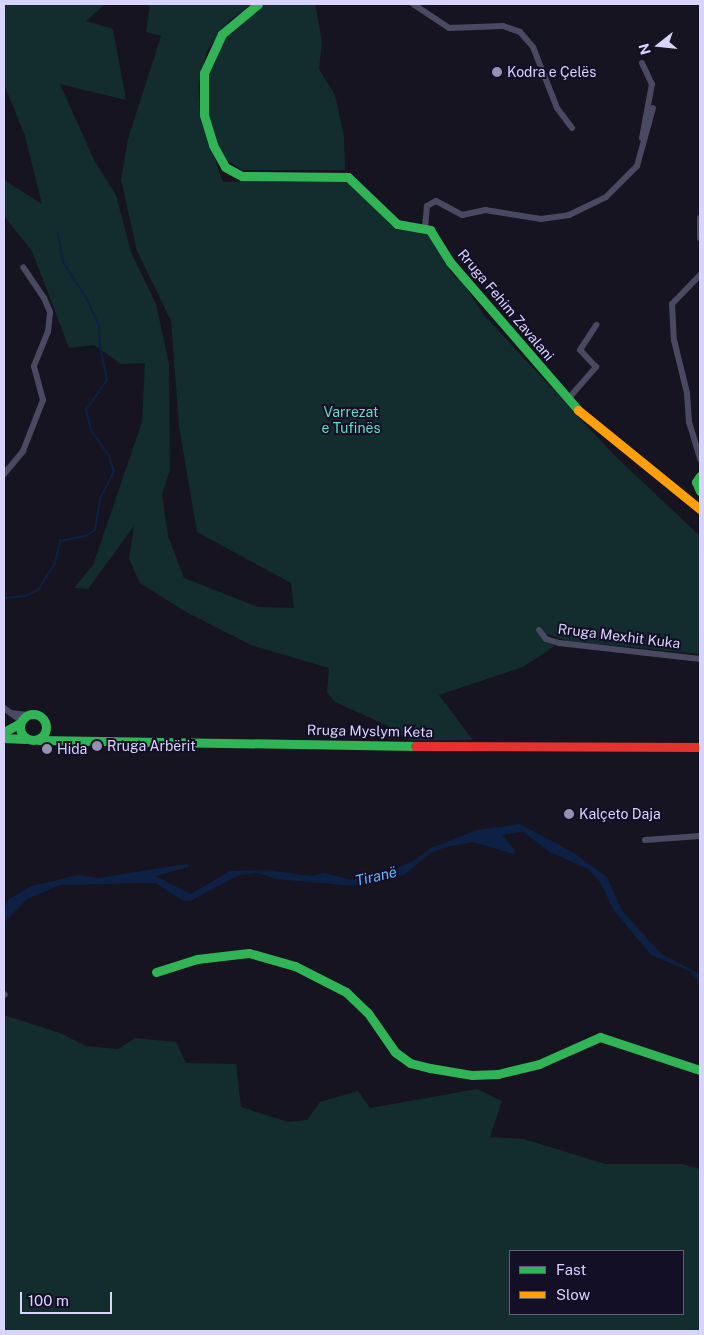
<!DOCTYPE html>
<meta charset="utf-8">
<style>
body{margin:0}
#map{position:relative;width:704px;height:1335px;overflow:hidden;background:#161421;font-family:"Public Sans",sans-serif}
div>[style]{position:absolute}
.green>*{inset:0;background:#132c2d}
.water>*{inset:0;background:#0d2144}
.stream>*{height:2px;margin:-1px;padding:0 1px;transform-origin:1px;border-radius:1px;background:#0d2144}
.street>*{height:6px;margin:-3px;padding:0 3px;transform-origin:3px;border-radius:3px;background:#4a4962}
.fast>*{height:9px;margin:-4.5px;padding:0 4.5px;transform-origin:4.5px;border-radius:4.5px;background:#30b455}
.fast>.ring{margin:-4.5px;padding:0;box-sizing:content-box;background:none;border:9px solid #30b455;border-radius:50%}
.slow>*{height:9px;margin:-4.5px;padding:0 4.5px;transform-origin:4.5px;border-radius:4.5px;background:#ff9f0a}
.jam>*{height:9px;margin:-4.5px;padding:0 4.5px;transform-origin:4.5px;border-radius:4.5px;background:#e5322d}
.dots>*{width:14px;height:14px;translate:-50% -50%;box-sizing:border-box;border:2px solid #130f26;border-radius:50%}
span{translate:-50% -50%;white-space:nowrap;text-align:center;line-height:1.15;-webkit-text-stroke:4px #130f26;paint-order:stroke}
.poi-label{font-size:14px;color:#d9d4ff}
.left{translate:0 -50%;text-align:left}
.street-label{font-size:14px;color:#d9d4ff}
.park-label{font-size:14px;color:#5fe0c0}
.water-label{font-size:15px;color:#62b6ff;font-style:italic}
.frame{position:absolute;inset:0;border:5px solid #d9d4ff;pointer-events:none}
.legend{position:absolute;left:509px;top:1250px;width:175px;height:65px;box-sizing:border-box;background:#130f26;border:1px solid #625e7d;margin:0;padding:6px 9px;list-style:none;font-size:15px;color:#d9d4ff}
.legend li{display:flex;align-items:center;gap:10px;height:25px}
.legend b{width:25px;border:1px solid #625e7d}
.north{position:absolute;left:634px;top:20px;width:50px;height:50px;-webkit-text-stroke:4px #130f26;paint-order:stroke;rotate:254deg;font-size:14px;font-weight:700;line-height:20px;text-align:center;color:#d9d4ff}
.north::after{content:'';display:block;margin:auto;width:18px;height:22px;background:#d9d4ff;clip-path:polygon(50% 0,100% 100%,50% 72%,0 100%)}
.scale{position:absolute;left:20px;top:1292px;width:92px;height:22px;box-sizing:border-box;border:2px solid #d9d4ff;border-top:0;padding-left:6px;font-size:15px;line-height:18px;white-space:nowrap;color:#d9d4ff;-webkit-text-stroke:4px #130f26;paint-order:stroke}
</style>
<div id="map">
<div class="green">
<div style="clip-path:polygon(4px 4px,105px 4px,86px 21px,113px 29px,126px 100px,60px 84px,95px 162px,116px 195px,131px 252px,156px 304px,169px 364px,170px 470px,162px 494px,168px 536px,184px 578px,258px 607px,294px 608px,291px 583px,197px 532px,179px 426px,171px 321px,137px 251px,121px 180px,128px 139px,161px 36px,146px 32px,150px 4px,252px 4px,229px 21px,207px 51px,198px 86px,200px 115px,223px 182px,322px 178px,349px 181px,396px 230px,427px 233px,434px 237px,454px 277px,462px 281px,483px 314px,616px 457px,700px 536px,700px 654px,567px 641px,545px 633px,545px 641px,555px 646px,523px 667px,439px 695px,473px 740px,410px 741px,388px 726px,335px 702px,327px 692px,329px 668px,251px 645px,186px 612px,140px 583px,129px 559px,134px 526px,88px 589px,74px 588px,93px 565px,142px 422px,145px 363px,121px 364px,94px 345px,69px 348px,32px 251px,4px 216px,4px 180px,42px 204px,25px 136px,4px 84px)"></div>
<div style="clip-path:polygon(265px 4px,315px 4px,322px 42px,319px 69px,335px 95px,344px 136px,345px 170px,242px 170px,221px 156px,208px 117px,205px 89px,213px 60px,223px 40px)"></div>
<div style="clip-path:polygon(evenodd,4px 1015px,60px 1033px,86px 1046px,118px 1049px,135px 1038px,176px 1042px,186px 1063px,236px 1064px,241px 1107px,288px 1122px,307px 1120px,320px 1102px,358px 1091px,370px 1108px,477px 1089px,502px 1101px,490px 1137px,524px 1139px,605px 1164px,682px 1164px,700px 1169px,700px 1331px,4px 1331px,4px 1015px,683px 1251px,683px 1314px,510px 1314px,510px 1251px,683px 1251px)"></div>
</div>
<div class="water">
<div style="clip-path:polygon(520px 824px,574px 853px,607px 877px,621px 909px,650px 942px,663px 955px,700px 974px,700px 982px,689px 971px,651px 955px,613px 909px,600px 882px,588px 869px,550px 852px,523px 832px,502px 835px,516px 851px,513px 854px,473px 842px,446px 847px,430px 853px,404px 875px,356px 886px,276px 879px,258px 873px,239px 875px,190px 901px,182px 900px,155px 883px,60px 885px,27px 899px,4px 922px,4px 908px,9px 899px,32px 886px,78px 875px,98px 878px,187px 864px,189px 867px,155px 876px,191px 894px,230px 871px,269px 870px,310px 876px,324px 873px,352px 880px,390px 871px,415px 860px,431px 848px,477px 830px)"></div>
</div>
<div class="stream">
<div style="left:4px;top:598px;width:21px;rotate:-5deg"></div>
<div style="left:25px;top:596px;width:14px;rotate:-25deg"></div>
<div style="left:38px;top:590px;width:32px;rotate:-58deg"></div>
<div style="left:55px;top:563px;width:23px;rotate:-77deg"></div>
<div style="left:60px;top:541px;width:26px;rotate:-11deg"></div>
<div style="left:86px;top:536px;width:11px;rotate:-34deg"></div>
<div style="left:95px;top:530px;width:31px;rotate:-81deg"></div>
<div style="left:100px;top:499px;width:30px;rotate:-63deg"></div>
<div style="left:114px;top:472px;width:17px;rotate:-107deg"></div>
<div style="left:109px;top:456px;width:32px;rotate:-125deg"></div>
<div style="left:91px;top:430px;width:21px;rotate:-104deg"></div>
<div style="left:86px;top:410px;width:37px;rotate:-55deg"></div>
<div style="left:107px;top:380px;width:33px;rotate:-102deg"></div>
<div style="left:100px;top:348px;width:22px;rotate:-93deg"></div>
<div style="left:99px;top:326px;width:30px;rotate:-114deg"></div>
<div style="left:87px;top:299px;width:44px;rotate:-123deg"></div>
<div style="left:63px;top:262px;width:29px;rotate:-100deg"></div>
</div>
<div class="street">
<div style="left:413px;top:4px;width:43px;rotate:33.7deg"></div>
<div style="left:449px;top:28px;width:54px;rotate:-2.1deg"></div>
<div style="left:503px;top:26px;width:18px;rotate:19deg"></div>
<div style="left:520px;top:32px;width:20px;rotate:49deg"></div>
<div style="left:533px;top:47px;width:66px;rotate:68.5deg"></div>
<div style="left:557px;top:108px;width:25px;rotate:53deg"></div>
<div style="left:642px;top:63px;width:23px;rotate:65deg"></div>
<div style="left:652px;top:84px;width:55px;rotate:100.5deg"></div>
<div style="left:700px;top:218px;width:20px;rotate:90deg"></div>
<div style="left:425px;top:228px;width:22px;rotate:-85deg"></div>
<div style="left:427px;top:206px;width:10px;rotate:-29deg"></div>
<div style="left:436px;top:201px;width:30px;rotate:28deg"></div>
<div style="left:462px;top:215px;width:24px;rotate:-12deg"></div>
<div style="left:485px;top:210px;width:57px;rotate:9.1deg"></div>
<div style="left:541px;top:219px;width:28px;rotate:-8deg"></div>
<div style="left:569px;top:215px;width:41px;rotate:-25.9deg"></div>
<div style="left:606px;top:197px;width:44px;rotate:-45deg"></div>
<div style="left:637px;top:166px;width:60px;rotate:-74.6deg"></div>
<div style="left:700px;top:275px;width:40px;rotate:134deg"></div>
<div style="left:672px;top:304px;width:36px;rotate:87deg"></div>
<div style="left:674px;top:340px;width:55px;rotate:76.2deg"></div>
<div style="left:687px;top:393px;width:29px;rotate:86deg"></div>
<div style="left:689px;top:422px;width:39px;rotate:73deg"></div>
<div style="left:568px;top:399px;width:43px;rotate:-48.8deg"></div>
<div style="left:596px;top:367px;width:23px;rotate:-133deg"></div>
<div style="left:580px;top:350px;width:30px;rotate:-57deg"></div>
<div style="left:4px;top:474px;width:30px;rotate:-50deg"></div>
<div style="left:23px;top:451px;width:55px;rotate:-68.6deg"></div>
<div style="left:43px;top:400px;width:35px;rotate:-105deg"></div>
<div style="left:34px;top:366px;width:37px;rotate:-68deg"></div>
<div style="left:48px;top:332px;width:20px;rotate:-84deg"></div>
<div style="left:50px;top:312px;width:15px;rotate:-113deg"></div>
<div style="left:44px;top:298px;width:37px;rotate:-124deg"></div>
<div style="left:539px;top:630px;width:11px;rotate:52deg"></div>
<div style="left:546px;top:639px;width:14px;rotate:17deg"></div>
<div style="left:559px;top:643px;width:142px;rotate:6.5deg"></div>
<div style="left:4px;top:708px;width:21px;rotate:37deg"></div>
<div style="left:11px;top:713px;width:17px;rotate:7deg"></div>
<div style="left:645px;top:840px;width:55px;rotate:-4.2deg"></div>
<div style="left:4px;top:994px;width:1px;rotate:45deg"></div>
</div>
<div class="fast">
<div style="left:258px;top:4px;width:47px;rotate:140.2deg"></div>
<div style="left:222px;top:34px;width:43px;rotate:114.8deg"></div>
<div style="left:204px;top:73px;width:42px;rotate:90deg"></div>
<div style="left:204px;top:115px;width:31px;rotate:73deg"></div>
<div style="left:213px;top:145px;width:25px;rotate:61deg"></div>
<div style="left:225px;top:167px;width:19px;rotate:28deg"></div>
<div style="left:242px;top:176px;width:106px;rotate:0.5deg"></div>
<div style="left:348px;top:177px;width:68px;rotate:43.8deg"></div>
<div style="left:397px;top:224px;width:34px;rotate:10deg"></div>
<div style="left:430px;top:230px;width:38px;rotate:58deg"></div>
<div style="left:450px;top:262px;width:196px;rotate:49.1deg"></div>
<div style="left:700px;top:476px;width:7px;rotate:124deg"></div>
<div style="left:696px;top:482px;width:10px;rotate:66deg"></div>
<div class="ring" style="left:20px;top:714px;width:17px;height:17px"></div>
<div style="left:4px;top:732px;width:18px;rotate:-29deg"></div>
<div style="left:4px;top:738px;width:21px;rotate:3deg"></div>
<div style="left:39px;top:740px;width:376px;rotate:0.9deg"></div>
<div style="left:156px;top:972px;width:43px;rotate:-17.6deg"></div>
<div style="left:197px;top:959px;width:52px;rotate:-6.6deg"></div>
<div style="left:249px;top:953px;width:48px;rotate:15.8deg"></div>
<div style="left:295px;top:966px;width:57px;rotate:27deg"></div>
<div style="left:346px;top:992px;width:30px;rotate:44deg"></div>
<div style="left:368px;top:1013px;width:47px;rotate:55.3deg"></div>
<div style="left:395px;top:1052px;width:19px;rotate:36deg"></div>
<div style="left:410px;top:1063px;width:21px;rotate:14deg"></div>
<div style="left:430px;top:1068px;width:43px;rotate:9.5deg"></div>
<div style="left:472px;top:1075px;width:26px;rotate:-2deg"></div>
<div style="left:498px;top:1074px;width:42px;rotate:-13.7deg"></div>
<div style="left:539px;top:1064px;width:67px;rotate:-23.9deg"></div>
<div style="left:600px;top:1037px;width:105px;rotate:18.3deg"></div>
</div>
<div class="slow">
<div style="left:578px;top:410px;width:157px;rotate:39.1deg"></div>
</div>
<div class="jam">
<div style="left:415px;top:746px;width:285px;rotate:0.2deg"></div>
</div>
<div class="dots">
<div style="left:497px;top:72px;background:#9591b1"></div>
<div style="left:97px;top:746px;background:#9591b1"></div>
<div style="left:47px;top:749px;background:#9591b1"></div>
<div style="left:569px;top:814px;background:#9591b1"></div>
</div>
<div class="poi-label">
<span class="left" style="left:507px;top:72px">Kodra e Çelës</span>
<span class="left" style="left:107px;top:746px">Rruga Arbërit</span>
<span class="left" style="left:57px;top:749px">Hida</span>
<span class="left" style="left:579px;top:814px">Kalçeto Daja</span>
</div>
<div class="street-label">
<span style="left:506px;top:305px;rotate:50deg">Rruga Fehim Zavalani</span>
<span style="left:619px;top:636px;rotate:7deg">Rruga Mexhit Kuka</span>
<span style="left:370px;top:731px;rotate:1deg">Rruga Myslym Keta</span>
</div>
<div class="park-label">
<span style="left:351px;top:420px">Varrezat<br>e Tufinës</span>
</div>
<div class="water-label">
<span style="left:376px;top:876px;rotate:-13deg">Tiranë</span>
</div>
<div class="frame"></div>
<ul class="legend">
<li><b style="height:6px;background:#30b455"></b>Fast</li>
<li><b style="height:6px;background:#ff9f0a"></b>Slow</li>
</ul>
<div class="north">N</div>
<div class="scale">100 m</div>
</div>
